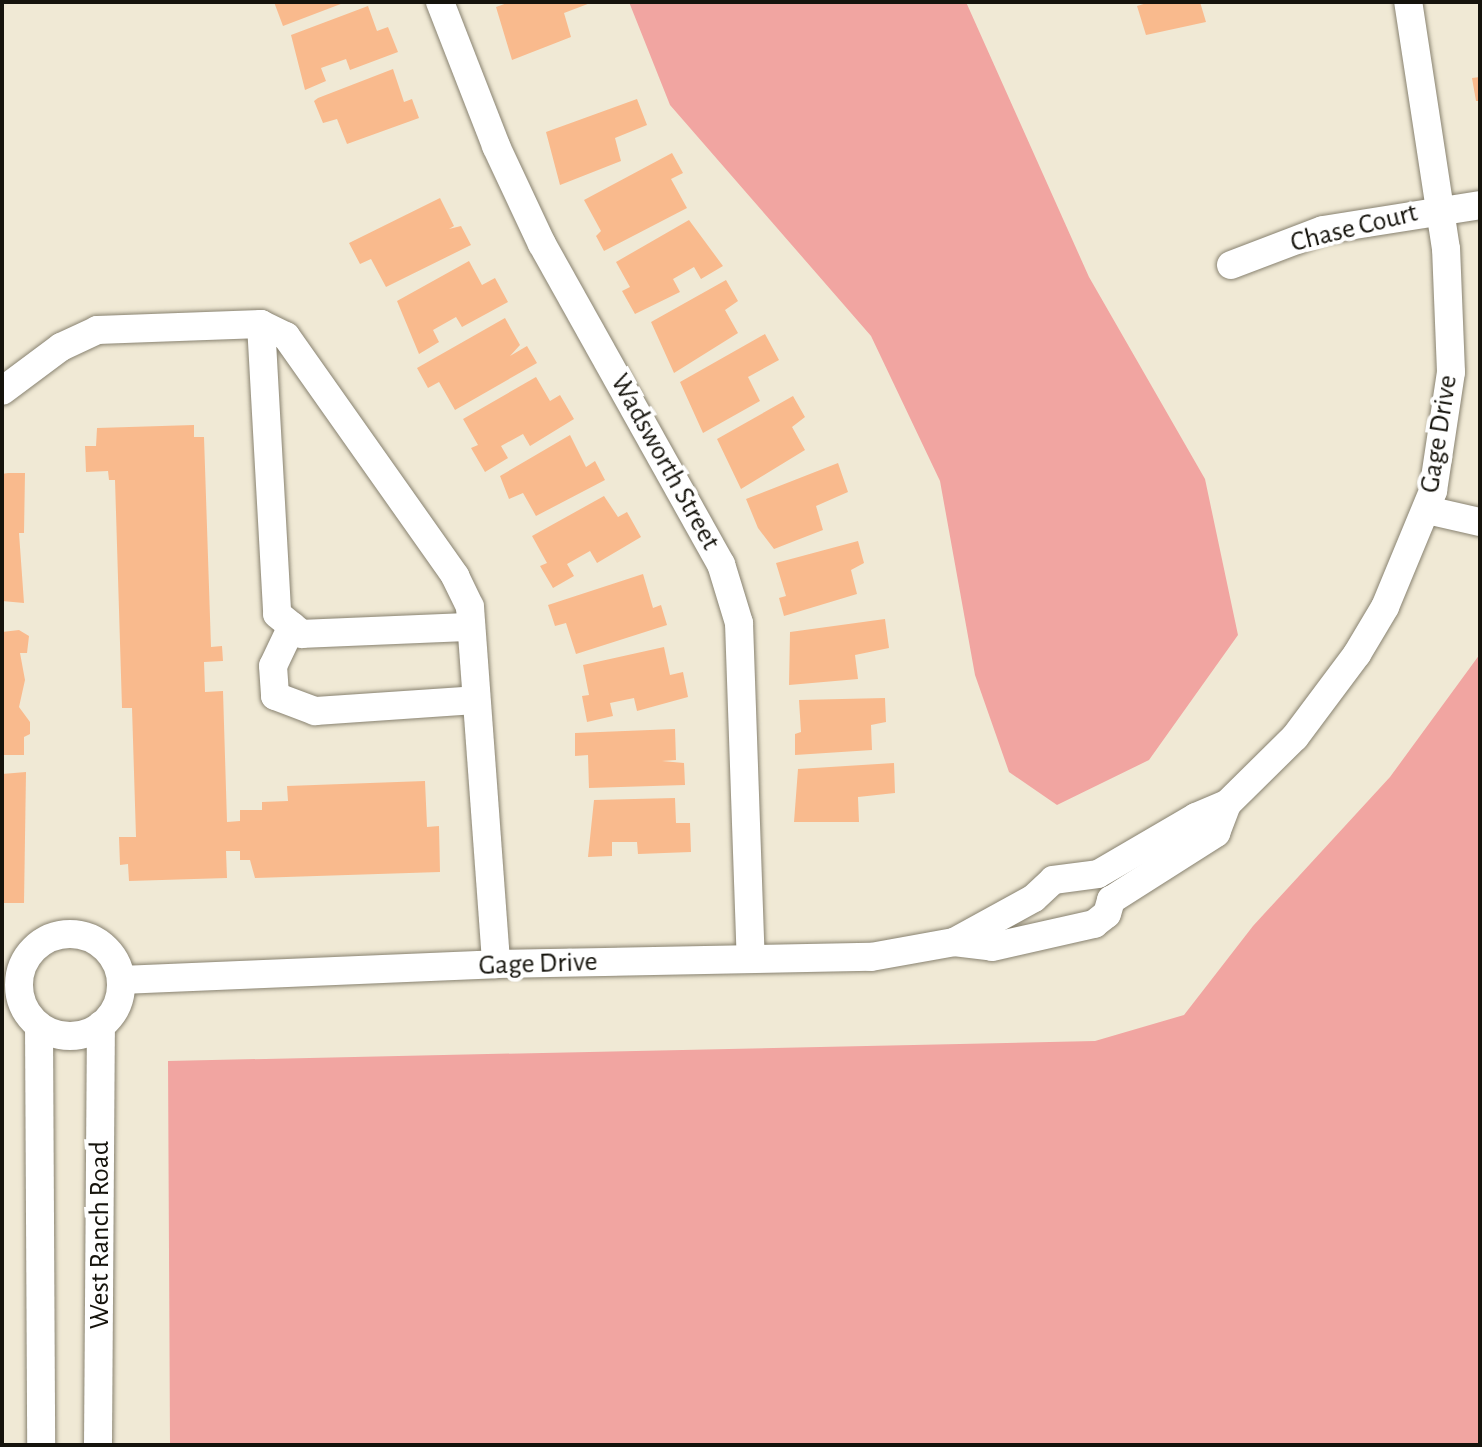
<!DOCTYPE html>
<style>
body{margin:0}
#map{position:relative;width:1482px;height:1447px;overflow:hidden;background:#f0e9d5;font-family:"Alegreya Sans",sans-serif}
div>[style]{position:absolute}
.green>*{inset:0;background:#f1a5a1}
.building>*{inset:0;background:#f9ba8d}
.roads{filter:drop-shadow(0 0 2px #888270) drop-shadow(0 0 2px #888270)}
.minor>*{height:28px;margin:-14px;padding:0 14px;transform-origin:14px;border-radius:14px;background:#fff}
.minor>.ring{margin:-14px;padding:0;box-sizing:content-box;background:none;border:28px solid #fff;border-radius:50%}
span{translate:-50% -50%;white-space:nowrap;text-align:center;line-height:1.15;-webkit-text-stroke:8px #fff;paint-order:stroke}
.street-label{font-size:28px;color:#15130c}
.frame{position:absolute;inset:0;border:4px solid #15130c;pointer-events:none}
</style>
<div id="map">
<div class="green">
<div style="clip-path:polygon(629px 2px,966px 2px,1089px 277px,1205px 479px,1238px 635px,1149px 760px,1057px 805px,1009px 772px,975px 675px,940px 481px,871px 336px,670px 105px)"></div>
<div style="clip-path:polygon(1480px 654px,1480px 1445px,170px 1445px,168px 1061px,1095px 1041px,1184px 1015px,1253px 926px,1390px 777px)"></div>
</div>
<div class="building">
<div style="clip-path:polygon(274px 2px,346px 2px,283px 26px)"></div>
<div style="clip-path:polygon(510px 2px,593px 2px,564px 13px,571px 37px,512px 60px,496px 7px)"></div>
<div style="clip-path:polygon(1150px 2px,1200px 2px,1206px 22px,1146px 35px,1137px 6px)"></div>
<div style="clip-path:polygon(368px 6px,377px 31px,388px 27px,398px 52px,350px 70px,346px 59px,321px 68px,326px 81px,305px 90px,291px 35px)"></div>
<div style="clip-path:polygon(393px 69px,404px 102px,412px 99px,419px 118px,347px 144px,337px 119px,323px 123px,314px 101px,318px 98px)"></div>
<div style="clip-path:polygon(1480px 77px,1480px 101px,1476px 101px,1472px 78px)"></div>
<div style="clip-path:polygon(637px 99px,647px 125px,615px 138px,621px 161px,560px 185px,546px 132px)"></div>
<div style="clip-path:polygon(672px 153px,683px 173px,671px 179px,687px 208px,604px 251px,596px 236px,601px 231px,584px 200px)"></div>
<div style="clip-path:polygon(440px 198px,454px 226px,449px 229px,461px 226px,471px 245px,386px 287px,371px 259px,360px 264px,349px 243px)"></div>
<div style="clip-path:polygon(689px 220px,723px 266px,701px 279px,694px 267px,673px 279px,680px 292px,635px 314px,622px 291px,630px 287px,616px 262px)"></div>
<div style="clip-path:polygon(469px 261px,482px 285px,495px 278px,508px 302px,462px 327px,456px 317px,433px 330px,439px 342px,419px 354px,397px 301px)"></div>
<div style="clip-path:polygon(726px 280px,738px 301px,725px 310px,738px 333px,674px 373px,651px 322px)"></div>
<div style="clip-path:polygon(505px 318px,520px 345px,510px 356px,527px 346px,537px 363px,455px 410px,439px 382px,428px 388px,417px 368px)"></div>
<div style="clip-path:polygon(765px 334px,779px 360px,748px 377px,760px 401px,703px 433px,680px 382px)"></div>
<div style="clip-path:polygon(536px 377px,550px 401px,560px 395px,574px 419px,530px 446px,523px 434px,501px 446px,508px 458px,485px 472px,471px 448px,478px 445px,463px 419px)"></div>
<div style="clip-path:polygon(793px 396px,805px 417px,792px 427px,805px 450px,741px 489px,717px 439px)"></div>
<div style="clip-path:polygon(194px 425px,194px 437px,204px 437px,211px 647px,222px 646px,223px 661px,204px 662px,205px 692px,223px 691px,227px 822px,240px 821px,240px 810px,262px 810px,262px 802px,288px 801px,287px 786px,425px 781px,427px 827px,439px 826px,440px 872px,255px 878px,250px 860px,240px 860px,240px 851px,226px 851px,227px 878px,129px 881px,128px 864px,120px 865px,119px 837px,136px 837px,132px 708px,122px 708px,115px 480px,109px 480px,108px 471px,86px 472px,85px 446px,96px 446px,97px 428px)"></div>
<div style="clip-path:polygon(570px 435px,586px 467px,595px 461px,605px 480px,536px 516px,523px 493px,509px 499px,500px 476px)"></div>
<div style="clip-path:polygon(838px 463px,848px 492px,816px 506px,823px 530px,774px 549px,758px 528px,746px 499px)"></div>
<div style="clip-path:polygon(8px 473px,25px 473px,24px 533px,19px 533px,24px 603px,2px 601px,2px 474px)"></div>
<div style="clip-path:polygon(604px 496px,618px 517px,627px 512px,641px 537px,597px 563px,590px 551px,567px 564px,574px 576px,553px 588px,540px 566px,547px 563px,532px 536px)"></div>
<div style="clip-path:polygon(858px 541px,864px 563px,851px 570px,857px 594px,784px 616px,779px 598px,786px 596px,776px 563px)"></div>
<div style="clip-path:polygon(643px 574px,653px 608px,661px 605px,667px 625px,576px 654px,566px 623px,555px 626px,548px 605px)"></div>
<div style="clip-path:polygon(885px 619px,889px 648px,855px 655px,858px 679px,789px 685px,790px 632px)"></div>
<div style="clip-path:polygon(19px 630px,29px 636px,27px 653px,20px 653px,25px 680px,19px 707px,30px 722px,30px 734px,24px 737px,24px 755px,2px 755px,2px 632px)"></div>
<div style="clip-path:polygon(664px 647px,670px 675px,683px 672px,688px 697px,637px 711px,634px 698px,610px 703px,613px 716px,587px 722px,582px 696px,589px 695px,583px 665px)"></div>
<div style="clip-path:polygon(885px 698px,886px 722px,871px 725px,872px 750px,795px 755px,795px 734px,801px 732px,799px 700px)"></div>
<div style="clip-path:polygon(675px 729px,676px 760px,662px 761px,684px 763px,685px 785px,589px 788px,588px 755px,575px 756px,575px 733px)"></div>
<div style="clip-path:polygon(894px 763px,895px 793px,858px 797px,859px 822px,794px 822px,798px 769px)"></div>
<div style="clip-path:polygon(26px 772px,24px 903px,2px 903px,2px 774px)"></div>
<div style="clip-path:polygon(675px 798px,676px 823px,690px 823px,691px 852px,638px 854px,637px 842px,612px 842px,612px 856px,588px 857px,594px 800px)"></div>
</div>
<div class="roads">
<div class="minor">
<div style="left:440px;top:2px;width:155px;rotate:68.7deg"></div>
<div style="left:496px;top:146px;width:108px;rotate:64.9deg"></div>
<div style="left:542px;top:244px;width:367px;rotate:60.8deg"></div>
<div style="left:721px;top:564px;width:62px;rotate:73deg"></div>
<div style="left:739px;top:623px;width:336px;rotate:88deg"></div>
<div style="left:1231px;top:265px;width:98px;rotate:-20.8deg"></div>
<div style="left:1323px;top:230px;width:159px;rotate:-9deg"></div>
<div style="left:261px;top:324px;width:290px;rotate:86.8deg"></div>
<div style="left:277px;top:614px;width:32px;rotate:39deg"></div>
<div style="left:302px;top:634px;width:169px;rotate:-2.4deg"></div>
<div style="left:2px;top:391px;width:74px;rotate:-36.7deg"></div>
<div style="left:61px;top:347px;width:40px;rotate:-25deg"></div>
<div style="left:97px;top:330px;width:164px;rotate:-2.1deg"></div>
<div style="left:261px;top:324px;width:28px;rotate:26deg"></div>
<div style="left:286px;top:336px;width:294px;rotate:54.8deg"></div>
<div style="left:455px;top:576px;width:34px;rotate:64deg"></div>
<div style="left:470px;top:607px;width:358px;rotate:85.8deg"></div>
<div style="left:1427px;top:510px;width:54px;rotate:12.8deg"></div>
<div style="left:292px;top:626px;width:44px;rotate:115.4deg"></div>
<div style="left:273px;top:666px;width:30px;rotate:86deg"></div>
<div style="left:275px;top:696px;width:43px;rotate:20.6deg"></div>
<div style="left:315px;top:711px;width:161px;rotate:-3.9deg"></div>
<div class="ring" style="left:19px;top:934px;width:74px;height:74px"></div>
<div style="left:954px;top:942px;width:91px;rotate:-28.8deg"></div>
<div style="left:1034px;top:898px;width:26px;rotate:-43deg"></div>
<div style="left:1053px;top:880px;width:45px;rotate:-7.6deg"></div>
<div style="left:1098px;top:874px;width:113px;rotate:-30.2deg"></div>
<div style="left:1196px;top:817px;width:34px;rotate:-23deg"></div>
<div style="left:121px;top:980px;width:375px;rotate:-2.4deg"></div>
<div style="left:496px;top:964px;width:375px;rotate:-1.1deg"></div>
<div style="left:871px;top:957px;width:84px;rotate:-10.2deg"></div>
<div style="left:954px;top:942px;width:38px;rotate:7deg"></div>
<div style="left:992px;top:947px;width:105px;rotate:-12.7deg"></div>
<div style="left:1094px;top:924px;width:16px;rotate:-38deg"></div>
<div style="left:1107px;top:914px;width:15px;rotate:-74deg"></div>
<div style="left:1111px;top:900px;width:125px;rotate:-32.5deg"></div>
<div style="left:1216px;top:833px;width:31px;rotate:-69deg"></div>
<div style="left:1227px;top:804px;width:95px;rotate:-44.6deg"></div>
<div style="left:1295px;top:737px;width:104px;rotate:-53.2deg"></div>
<div style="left:1357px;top:654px;width:55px;rotate:-59.2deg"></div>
<div style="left:1385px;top:607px;width:126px;rotate:-67.5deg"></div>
<div style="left:1433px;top:491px;width:120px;rotate:-81.4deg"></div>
<div style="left:1451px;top:372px;width:123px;rotate:-92.3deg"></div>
<div style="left:1446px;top:249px;width:250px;rotate:-98.7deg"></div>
<div style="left:39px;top:1026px;width:419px;rotate:89.7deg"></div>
<div style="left:98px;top:1445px;width:420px;rotate:-89.6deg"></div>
</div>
</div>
<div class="street-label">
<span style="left:1354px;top:228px;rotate:-14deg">Chase Court</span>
<span style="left:1439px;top:434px;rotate:-81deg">Gage Drive</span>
<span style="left:665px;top:462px;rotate:61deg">Wadsworth Street</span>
<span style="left:538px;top:964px;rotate:-2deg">Gage Drive</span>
<span style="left:100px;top:1235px;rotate:-90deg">West Ranch Road</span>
</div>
<div class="frame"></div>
</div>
